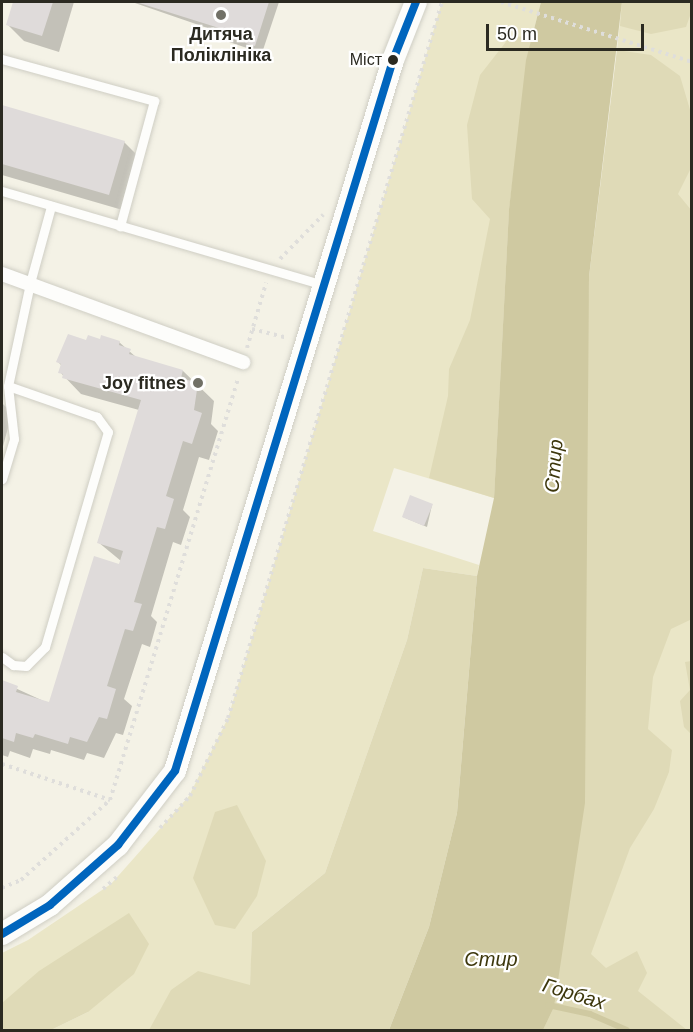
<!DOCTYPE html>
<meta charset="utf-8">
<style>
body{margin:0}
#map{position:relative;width:693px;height:1032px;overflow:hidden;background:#f4f2e6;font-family:Helvetica,sans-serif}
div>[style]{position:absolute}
.green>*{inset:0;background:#eae6c7}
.forest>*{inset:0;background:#dfdab7}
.water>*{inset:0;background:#cfc9a1}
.shadow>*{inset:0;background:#0003}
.stream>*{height:6px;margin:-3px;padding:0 3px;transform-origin:3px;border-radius:3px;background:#cfc9a1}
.building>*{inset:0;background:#dfdbda}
.path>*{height:4px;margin-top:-2px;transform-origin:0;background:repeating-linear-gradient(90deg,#dfdedb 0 3px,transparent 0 7.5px)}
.roads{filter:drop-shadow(0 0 2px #cfcec4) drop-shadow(0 0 2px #cfcec4)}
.service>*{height:9px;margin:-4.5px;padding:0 4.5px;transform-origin:4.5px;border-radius:4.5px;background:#fdfdfb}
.pedestrian>*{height:14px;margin:-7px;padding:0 7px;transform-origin:7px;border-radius:7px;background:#fdfdfb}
.tertiary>*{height:22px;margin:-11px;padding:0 11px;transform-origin:11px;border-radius:11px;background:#fdfdfb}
.bus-1>*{height:8px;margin:-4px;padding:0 4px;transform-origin:4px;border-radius:4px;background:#0065bd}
.dots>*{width:16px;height:16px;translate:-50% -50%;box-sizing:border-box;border:3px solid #fff;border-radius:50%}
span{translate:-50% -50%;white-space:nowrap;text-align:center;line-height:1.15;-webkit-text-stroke:4.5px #fff;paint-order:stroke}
.bus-label{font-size:16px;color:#2b2a21}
.right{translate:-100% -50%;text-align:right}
.poi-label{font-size:18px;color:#2b2a21;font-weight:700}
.water-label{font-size:20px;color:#3d370c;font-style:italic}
.frame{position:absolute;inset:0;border:3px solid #2b2a21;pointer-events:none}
.scale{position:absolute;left:486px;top:24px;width:158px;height:27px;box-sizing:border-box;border:3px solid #2b2a21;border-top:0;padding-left:8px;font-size:18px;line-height:21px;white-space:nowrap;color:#2b2a21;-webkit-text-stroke:4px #fff;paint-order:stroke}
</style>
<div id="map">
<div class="green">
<div style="clip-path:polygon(442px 2px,541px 2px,526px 60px,509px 209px,494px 498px,394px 468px,373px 531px,479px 565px,477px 576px,423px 568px,407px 640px,325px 873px,252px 932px,249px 1030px,51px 1030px,88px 1012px,2px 1003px,2px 953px,28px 940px,111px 884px,189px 796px,228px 718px)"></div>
<div style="clip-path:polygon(622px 2px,691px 2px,691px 1030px,543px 1030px,608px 137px)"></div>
</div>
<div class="forest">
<div style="clip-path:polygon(622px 2px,691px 2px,691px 13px,686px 27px,651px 34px,620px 26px)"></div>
<div style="clip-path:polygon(532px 35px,509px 209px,494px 498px,429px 478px,448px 396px,449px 369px,470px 320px,490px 219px,472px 199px,467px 125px,480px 75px,509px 38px)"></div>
<div style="clip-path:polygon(617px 50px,651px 55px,680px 76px,691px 113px,691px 168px,678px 194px,692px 211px,692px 619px,671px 629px,653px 677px,648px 729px,672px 750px,669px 772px,654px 809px,630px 848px,591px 954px,606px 968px,637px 951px,647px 973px,638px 991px,687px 1030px,543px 1030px,554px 1007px,562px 947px,589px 277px)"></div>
<div style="clip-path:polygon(423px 568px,477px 576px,457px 813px,429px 927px,389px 1030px,149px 1030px,171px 990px,198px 971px,250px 985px,252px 932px,325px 873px,407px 640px)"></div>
<div style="clip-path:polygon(691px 661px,692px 661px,691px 734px,684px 727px,680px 701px,690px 690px,685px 662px)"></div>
<div style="clip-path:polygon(237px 805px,266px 861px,257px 896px,235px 929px,215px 925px,193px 878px,215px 812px)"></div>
<div style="clip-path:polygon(129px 913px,149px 944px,134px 974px,88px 1012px,51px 1030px,2px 1030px,2px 1003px,39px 971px)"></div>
</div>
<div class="water">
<div style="clip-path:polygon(541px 2px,622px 2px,589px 277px,585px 803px,554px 1007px,543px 1030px,389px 1030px,429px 927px,457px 813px,477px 576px,494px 498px,509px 209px,526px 60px)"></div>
</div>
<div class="shadow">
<div style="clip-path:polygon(15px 2px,74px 2px,59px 52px,24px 41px,8px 25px)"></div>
<div style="clip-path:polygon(132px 2px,279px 2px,262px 53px,226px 41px,219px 32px)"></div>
<div style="clip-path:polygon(2px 106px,124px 142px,141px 159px,126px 211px,2px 175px)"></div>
<div style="clip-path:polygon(87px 342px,119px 342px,137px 358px,183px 371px,214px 401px,211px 424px,218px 431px,209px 460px,199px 457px,183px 510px,190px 517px,181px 545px,173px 542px,151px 616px,157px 622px,150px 647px,142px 644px,124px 699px,132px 706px,123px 735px,116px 733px,104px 758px,87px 753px,84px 760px,51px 750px,50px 754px,33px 749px,30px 758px,10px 751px,8px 757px,2px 755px,2px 682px,50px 704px,121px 561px,98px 542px,139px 410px,81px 394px,60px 372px,62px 366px,58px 362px)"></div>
<div style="clip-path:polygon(2px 403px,12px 413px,2px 450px)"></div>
<div style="clip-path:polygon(432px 505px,427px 527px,403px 517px)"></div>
</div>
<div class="stream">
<div style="left:548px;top:1005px;width:43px;rotate:12.1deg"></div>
<div style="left:590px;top:1014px;width:40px;rotate:23.4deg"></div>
</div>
<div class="building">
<div style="clip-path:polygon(13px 2px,53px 2px,42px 36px,6px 25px)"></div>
<div style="clip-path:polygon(136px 2px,269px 2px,255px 46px,217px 34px,219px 28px)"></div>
<div style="clip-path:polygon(2px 105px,125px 141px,109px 195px,2px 164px)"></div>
<div style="clip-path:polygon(68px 334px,86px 340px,88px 335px,100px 339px,101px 335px,120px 341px,119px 345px,131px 349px,129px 354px,183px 370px,181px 378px,198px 383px,194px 410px,202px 413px,192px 444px,183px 441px,166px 496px,174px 499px,165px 529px,157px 527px,134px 602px,142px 604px,133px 631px,125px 629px,107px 686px,116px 689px,107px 719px,99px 717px,87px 742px,70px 737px,68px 744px,35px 734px,33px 738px,16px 733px,14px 742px,2px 738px,2px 680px,18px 686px,16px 692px,49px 702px,94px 556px,119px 564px,123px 551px,97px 543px,141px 400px,62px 378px,63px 374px,58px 373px,61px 364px,56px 362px)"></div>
<div style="clip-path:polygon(410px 495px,433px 504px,424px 526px,402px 517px)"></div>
</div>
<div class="path">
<div style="left:501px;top:2px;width:200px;rotate:17.4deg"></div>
<div style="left:280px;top:259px;width:62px;rotate:-45.7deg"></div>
<div style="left:252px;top:329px;width:36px;rotate:14deg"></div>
<div style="left:247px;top:348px;width:68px;rotate:-73.7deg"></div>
<div style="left:2px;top:764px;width:114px;rotate:18.4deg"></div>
<div style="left:160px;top:828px;width:44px;rotate:-46.8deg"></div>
<div style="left:190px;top:796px;width:87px;rotate:-64deg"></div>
<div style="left:228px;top:718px;width:747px;rotate:-73.36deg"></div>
<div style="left:2px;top:888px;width:21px;rotate:-23deg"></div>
<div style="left:21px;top:880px;width:120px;rotate:-42deg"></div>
<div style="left:110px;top:800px;width:441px;rotate:-73.1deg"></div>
<div style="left:103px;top:889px;width:18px;rotate:-41deg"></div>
</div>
<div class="roads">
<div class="service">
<div style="left:2px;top:59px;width:158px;rotate:15.4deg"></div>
<div style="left:154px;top:101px;width:130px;rotate:105.2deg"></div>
<div style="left:2px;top:191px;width:335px;rotate:16.3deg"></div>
<div style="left:2px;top:479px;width:42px;rotate:-73.3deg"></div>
<div style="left:14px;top:439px;width:53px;rotate:-96.5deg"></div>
<div style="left:8px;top:386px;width:105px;rotate:-77.9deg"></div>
<div style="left:30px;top:283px;width:80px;rotate:-74.7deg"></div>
<div style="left:2px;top:657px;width:14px;rotate:36deg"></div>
<div style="left:13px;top:665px;width:13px;rotate:4deg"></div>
<div style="left:26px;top:666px;width:27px;rotate:-45deg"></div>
<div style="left:45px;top:647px;width:224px;rotate:-73.7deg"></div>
<div style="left:108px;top:432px;width:19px;rotate:-126deg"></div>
<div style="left:97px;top:417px;width:94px;rotate:-160.8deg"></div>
</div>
<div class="pedestrian">
<div style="left:2px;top:274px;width:257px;rotate:20.1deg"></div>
</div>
<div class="tertiary">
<div style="left:2px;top:934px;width:56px;rotate:-31.1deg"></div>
<div style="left:50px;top:905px;width:91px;rotate:-41.4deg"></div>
<div style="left:118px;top:845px;width:93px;rotate:-52.4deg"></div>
<div style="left:175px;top:771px;width:744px;rotate:-72.95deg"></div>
<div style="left:393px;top:60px;width:62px;rotate:-68.4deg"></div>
</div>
</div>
<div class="bus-1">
<div style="left:2px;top:934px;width:56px;rotate:-31.1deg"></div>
<div style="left:50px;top:905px;width:91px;rotate:-41.4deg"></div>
<div style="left:118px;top:845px;width:93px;rotate:-52.4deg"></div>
<div style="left:175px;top:771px;width:744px;rotate:-72.95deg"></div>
<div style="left:393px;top:60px;width:62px;rotate:-68.4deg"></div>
</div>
<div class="dots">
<div style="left:221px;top:15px;background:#717066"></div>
<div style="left:393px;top:60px;background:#2b2a21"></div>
<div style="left:198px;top:383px;background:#717066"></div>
</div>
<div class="bus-label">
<span class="right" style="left:382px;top:60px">Міст</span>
</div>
<div class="poi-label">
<span style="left:221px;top:45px">Дитяча<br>Поліклініка</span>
<span class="right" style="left:186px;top:383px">Joy fitnes</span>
</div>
<div class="water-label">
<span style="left:554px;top:466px;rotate:-85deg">Стир</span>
<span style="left:491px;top:959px">Стир</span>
<span style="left:574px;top:994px;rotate:17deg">Горбах</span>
</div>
<div class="frame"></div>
<div class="scale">50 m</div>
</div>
